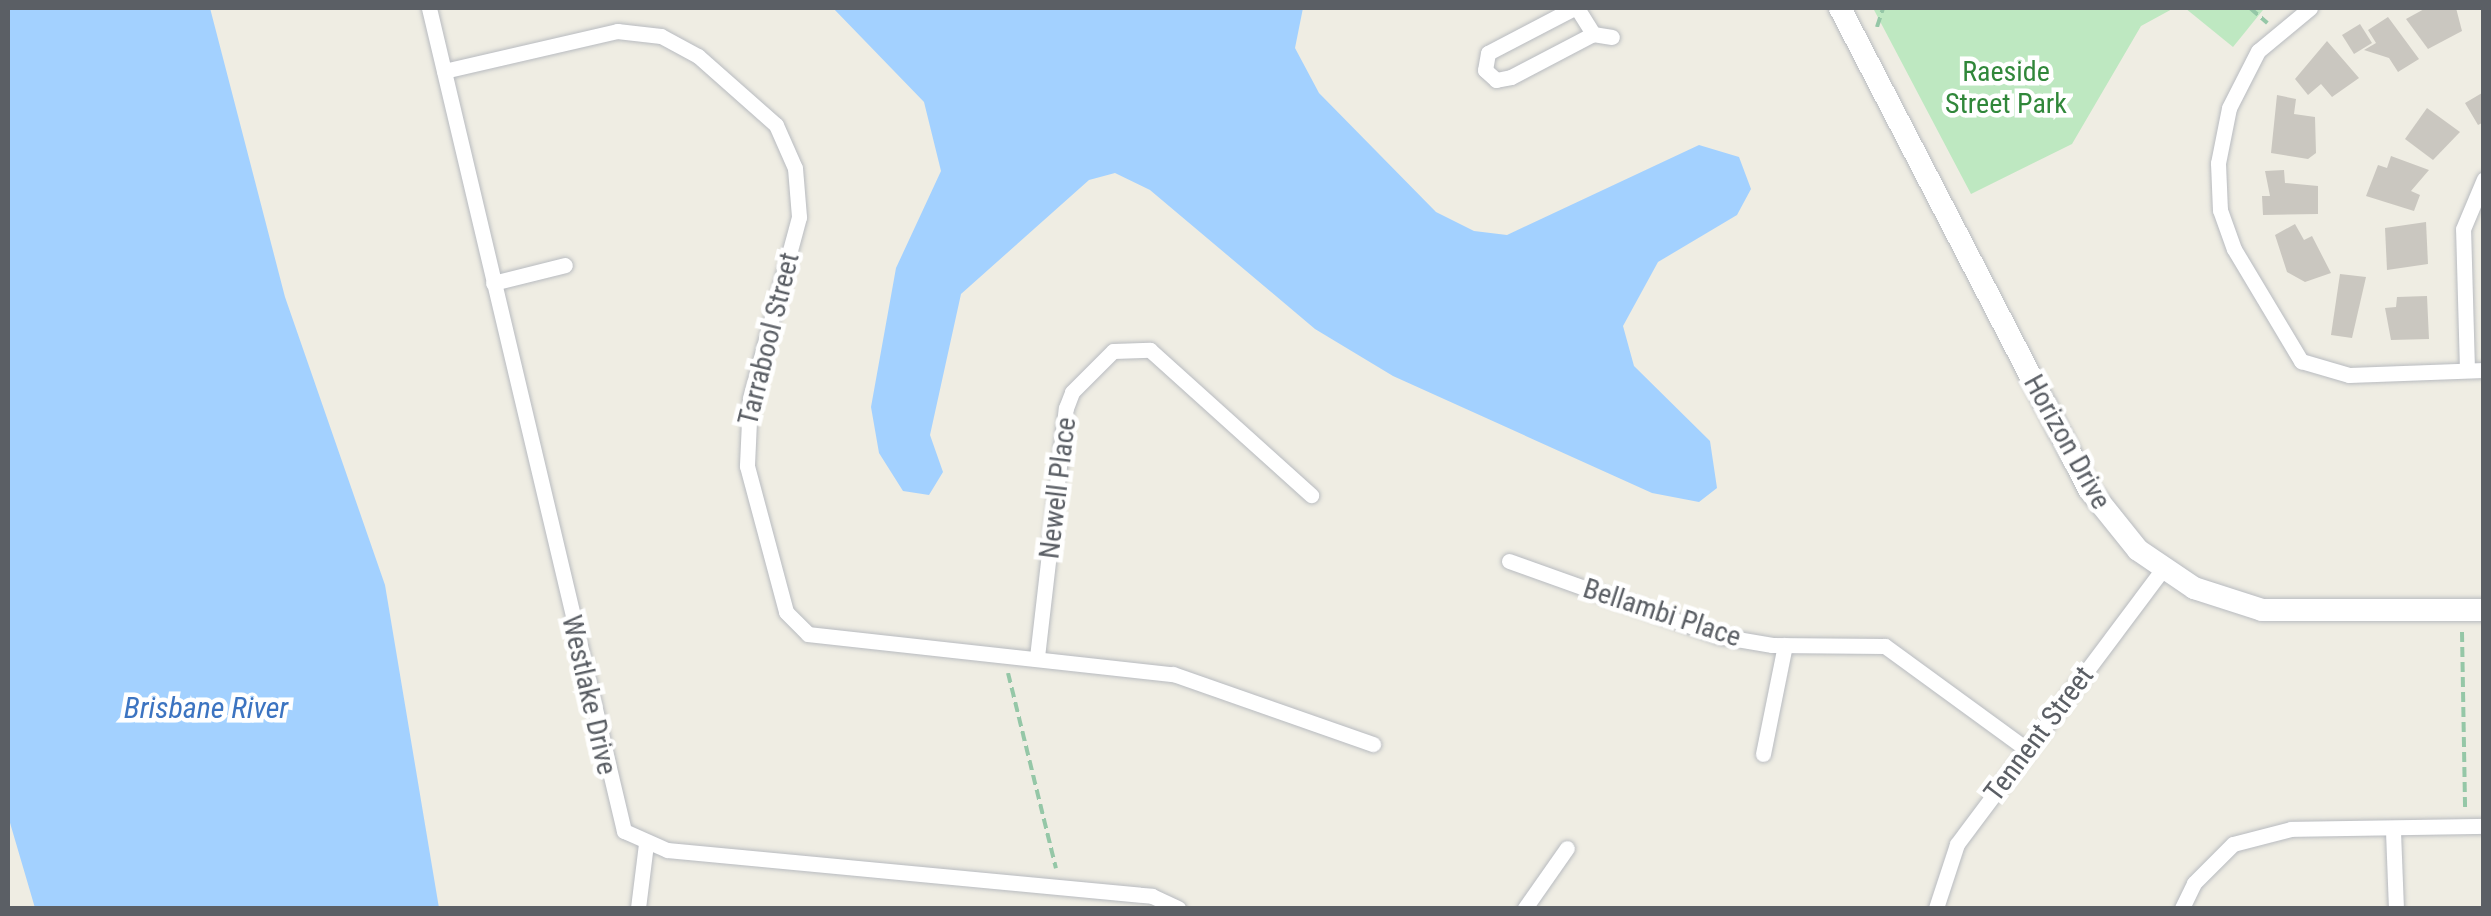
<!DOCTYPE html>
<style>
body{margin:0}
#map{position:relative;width:2491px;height:916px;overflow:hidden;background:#efede3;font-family:"Roboto Condensed",sans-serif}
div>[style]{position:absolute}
.green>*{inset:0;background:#bee8c1}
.water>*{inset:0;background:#a3d1ff}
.building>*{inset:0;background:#cac7c0}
.path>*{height:4px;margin-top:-2px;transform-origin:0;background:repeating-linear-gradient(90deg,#95c7a7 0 10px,transparent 0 15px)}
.roads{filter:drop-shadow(0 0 2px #b8bbc0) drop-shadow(0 0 2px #b8bbc0)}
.street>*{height:15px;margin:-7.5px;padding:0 7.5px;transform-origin:7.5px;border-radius:7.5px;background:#fff}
.secondary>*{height:22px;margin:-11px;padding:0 11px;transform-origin:11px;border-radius:11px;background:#fff}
span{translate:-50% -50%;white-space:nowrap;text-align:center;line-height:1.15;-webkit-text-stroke:9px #fff;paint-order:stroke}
.park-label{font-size:28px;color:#30873a}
.street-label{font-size:28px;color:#5b5f65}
.water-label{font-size:30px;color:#3c74c1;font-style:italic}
.frame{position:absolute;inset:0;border:10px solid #5b5f65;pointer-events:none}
</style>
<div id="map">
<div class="green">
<div style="clip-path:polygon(1873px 8px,2174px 8px,2141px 26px,2072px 144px,1971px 194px)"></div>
<div style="clip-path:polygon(2185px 8px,2261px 8px,2263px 10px,2233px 47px)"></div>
</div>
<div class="water">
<div style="clip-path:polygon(8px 8px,210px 8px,285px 297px,385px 585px,439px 908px,35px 908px,8px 816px)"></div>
<div style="clip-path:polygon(833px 8px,1303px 8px,1295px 48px,1319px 93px,1436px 212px,1474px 231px,1507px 235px,1699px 145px,1739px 157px,1751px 189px,1737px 215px,1658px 262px,1623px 326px,1634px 366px,1710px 441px,1717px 488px,1699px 502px,1652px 493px,1393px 376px,1315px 329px,1150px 190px,1115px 173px,1089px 180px,961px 294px,930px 435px,943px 472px,929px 495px,903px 491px,879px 453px,871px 407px,896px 268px,941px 171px,924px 102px)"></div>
</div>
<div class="building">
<div style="clip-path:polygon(2426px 8px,2456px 8px,2462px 31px,2428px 49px,2406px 19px)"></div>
<div style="clip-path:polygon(2388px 17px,2419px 59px,2398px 72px,2389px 58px,2364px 50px,2376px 43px,2368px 30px)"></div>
<div style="clip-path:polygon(2360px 24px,2372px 43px,2354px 54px,2342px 35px)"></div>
<div style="clip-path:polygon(2327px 41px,2359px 78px,2332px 97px,2321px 84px,2308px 95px,2295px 79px)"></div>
<div style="clip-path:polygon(2484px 81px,2484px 122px,2478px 125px,2465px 103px,2482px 93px)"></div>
<div style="clip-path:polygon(2277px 95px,2296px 99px,2294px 114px,2315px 117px,2316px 153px,2308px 159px,2271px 153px)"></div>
<div style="clip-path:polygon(2427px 108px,2460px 132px,2433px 160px,2405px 139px)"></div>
<div style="clip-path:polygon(2391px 156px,2429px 170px,2411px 191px,2420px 195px,2414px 211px,2366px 196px,2378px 165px,2387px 168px)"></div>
<div style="clip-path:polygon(2284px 170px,2285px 183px,2318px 186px,2318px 214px,2263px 215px,2262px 196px,2270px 196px,2265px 171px)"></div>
<div style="clip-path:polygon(2426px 222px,2428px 264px,2387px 270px,2385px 228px)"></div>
<div style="clip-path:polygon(2295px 224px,2304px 240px,2312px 236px,2331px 273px,2305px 282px,2287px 272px,2275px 235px)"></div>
<div style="clip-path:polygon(2340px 274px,2366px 277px,2352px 338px,2331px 335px)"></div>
<div style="clip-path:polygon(2427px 296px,2429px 339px,2391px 340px,2385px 308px,2396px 307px,2397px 297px)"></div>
</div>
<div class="path">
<div style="left:2250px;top:8px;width:23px;rotate:41deg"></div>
<div style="left:1877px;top:27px;width:20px;rotate:-72deg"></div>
<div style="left:2462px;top:632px;width:180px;rotate:89deg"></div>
<div style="left:1008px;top:673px;width:201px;rotate:76.2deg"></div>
</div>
<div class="roads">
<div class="street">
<div style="left:429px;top:8px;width:846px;rotate:76.67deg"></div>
<div style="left:624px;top:831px;width:47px;rotate:23.8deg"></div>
<div style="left:667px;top:850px;width:487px;rotate:5.4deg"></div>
<div style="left:1152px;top:896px;width:29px;rotate:25deg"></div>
<div style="left:1574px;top:8px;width:97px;rotate:152.4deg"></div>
<div style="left:1488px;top:53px;width:17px;rotate:100deg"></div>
<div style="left:1485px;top:70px;width:15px;rotate:42deg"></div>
<div style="left:1496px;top:80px;width:15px;rotate:-11deg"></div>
<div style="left:1511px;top:77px;width:93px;rotate:-27.7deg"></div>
<div style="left:1577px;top:8px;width:31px;rotate:58deg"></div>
<div style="left:1593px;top:34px;width:19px;rotate:9deg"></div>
<div style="left:2310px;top:8px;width:67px;rotate:140.4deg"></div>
<div style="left:2258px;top:51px;width:64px;rotate:117deg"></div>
<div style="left:2229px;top:108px;width:56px;rotate:101.3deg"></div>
<div style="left:2218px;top:163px;width:47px;rotate:87.6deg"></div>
<div style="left:2220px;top:210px;width:41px;rotate:70.3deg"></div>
<div style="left:2234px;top:249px;width:131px;rotate:59.1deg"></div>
<div style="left:2301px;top:361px;width:50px;rotate:16.3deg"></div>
<div style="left:2349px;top:375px;width:135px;rotate:-2.1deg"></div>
<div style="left:444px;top:71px;width:178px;rotate:-13deg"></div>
<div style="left:617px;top:31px;width:44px;rotate:6.5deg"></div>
<div style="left:661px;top:36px;width:42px;rotate:28.4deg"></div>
<div style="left:698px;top:56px;width:104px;rotate:41.5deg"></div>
<div style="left:776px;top:125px;width:47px;rotate:66.2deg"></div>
<div style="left:795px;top:168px;width:49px;rotate:85.3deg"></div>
<div style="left:799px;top:217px;width:188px;rotate:105.1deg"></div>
<div style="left:750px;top:399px;width:67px;rotate:92.6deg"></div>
<div style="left:747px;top:466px;width:151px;rotate:75deg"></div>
<div style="left:786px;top:612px;width:31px;rotate:45deg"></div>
<div style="left:808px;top:634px;width:367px;rotate:6.3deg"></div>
<div style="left:1173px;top:674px;width:212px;rotate:19.3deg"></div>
<div style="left:493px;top:283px;width:74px;rotate:-14deg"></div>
<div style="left:2467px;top:370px;width:141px;rotate:-91.6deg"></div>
<div style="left:2463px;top:229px;width:54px;rotate:-67.2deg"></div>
<div style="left:1509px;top:561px;width:223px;rotate:19.7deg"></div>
<div style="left:1719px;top:636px;width:54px;rotate:9.6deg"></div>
<div style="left:1772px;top:645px;width:113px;rotate:0.5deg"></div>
<div style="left:1885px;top:646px;width:173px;rotate:36.1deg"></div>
<div style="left:1037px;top:657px;width:251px;rotate:-83.4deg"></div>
<div style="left:1066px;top:408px;width:17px;rotate:-69deg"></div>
<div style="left:1072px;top:392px;width:58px;rotate:-45deg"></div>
<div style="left:1113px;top:351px;width:37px;rotate:-2deg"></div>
<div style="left:1150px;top:350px;width:217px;rotate:42deg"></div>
<div style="left:1763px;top:754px;width:111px;rotate:-78.6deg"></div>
<div style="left:2393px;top:831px;width:77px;rotate:87.8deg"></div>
<div style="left:638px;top:908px;width:64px;rotate:-82.9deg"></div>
<div style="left:1525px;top:908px;width:73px;rotate:-55deg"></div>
<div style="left:1936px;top:908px;width:67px;rotate:-71.8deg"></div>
<div style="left:1957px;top:844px;width:342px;rotate:-53.2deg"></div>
<div style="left:2182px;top:908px;width:28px;rotate:-64deg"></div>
<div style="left:2194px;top:883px;width:55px;rotate:-45deg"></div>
<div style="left:2233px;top:844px;width:60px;rotate:-14.5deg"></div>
<div style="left:2291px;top:829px;width:193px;rotate:-0.9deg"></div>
</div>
<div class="secondary">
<div style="left:1840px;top:8px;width:542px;rotate:62.63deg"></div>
<div style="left:2089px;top:489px;width:78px;rotate:51.2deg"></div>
<div style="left:2138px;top:550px;width:68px;rotate:34.2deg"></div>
<div style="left:2194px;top:588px;width:71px;rotate:17.9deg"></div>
<div style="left:2262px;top:610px;width:222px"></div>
</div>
</div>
<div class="park-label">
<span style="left:2006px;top:88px">Raeside<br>Street Park</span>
</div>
<div class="street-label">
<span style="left:769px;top:339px;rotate:-76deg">Tarrabool Street</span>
<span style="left:2067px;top:442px;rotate:61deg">Horizon Drive</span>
<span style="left:1058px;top:488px;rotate:-83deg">Newell Place</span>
<span style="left:1662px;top:613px;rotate:18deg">Bellambi Place</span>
<span style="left:589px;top:695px;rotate:77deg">Westlake Drive</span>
<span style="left:2039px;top:734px;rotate:-53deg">Tennent Street</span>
</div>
<div class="water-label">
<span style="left:206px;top:708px">Brisbane River</span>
</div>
<div class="frame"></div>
</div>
